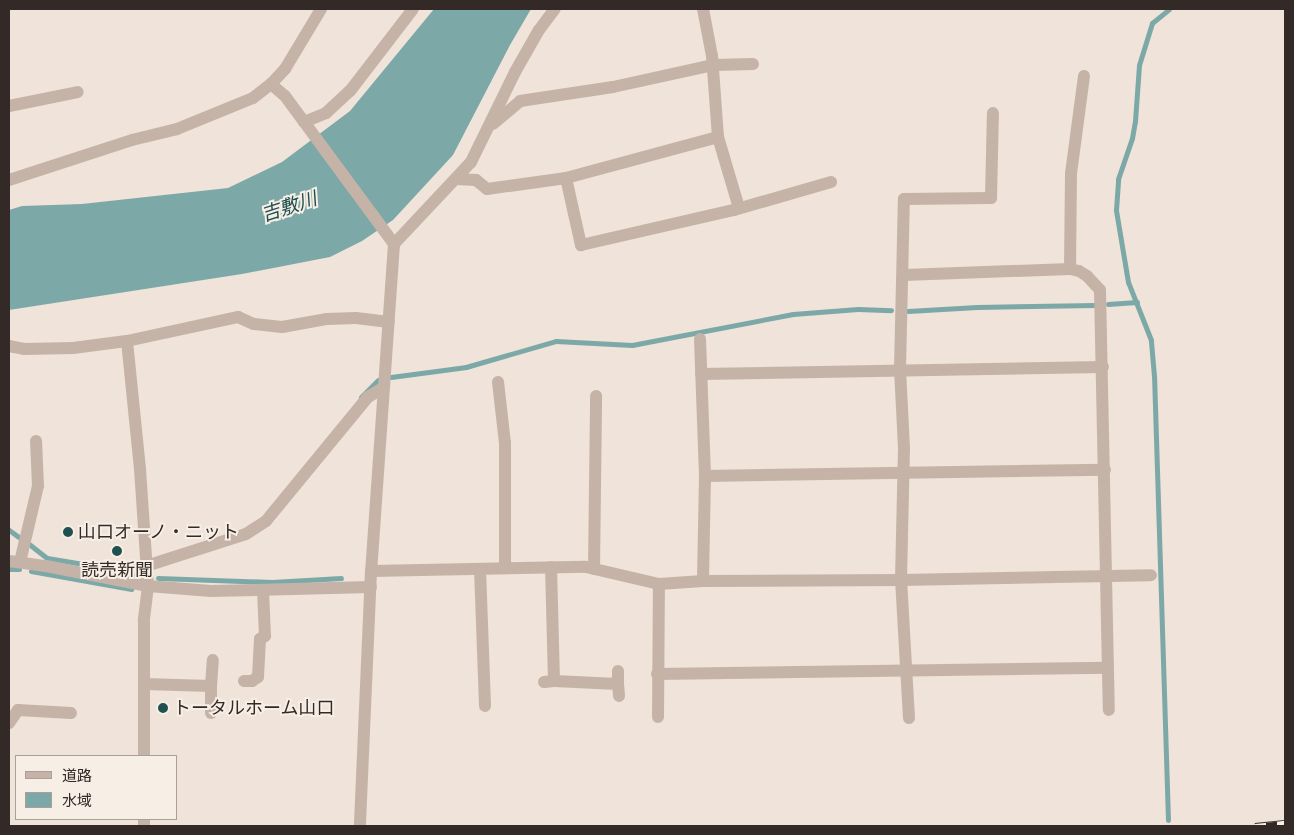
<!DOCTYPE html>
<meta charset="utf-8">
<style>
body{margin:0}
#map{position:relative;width:1294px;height:835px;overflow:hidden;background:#efe3da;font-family:Montserrat,"Noto Sans JP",sans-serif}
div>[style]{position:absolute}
.water>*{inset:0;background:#7ca9a7}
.stream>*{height:5px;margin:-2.5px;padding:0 2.5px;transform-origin:2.5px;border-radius:2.5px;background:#7ca9a7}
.minor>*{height:12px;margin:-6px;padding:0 6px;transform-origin:6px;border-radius:6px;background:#c6b3a7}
.rail>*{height:5.5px;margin-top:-2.75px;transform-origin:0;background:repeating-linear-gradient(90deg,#f7eee6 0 11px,#332a27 0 22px);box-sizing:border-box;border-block:1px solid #332a27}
.dots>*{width:14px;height:14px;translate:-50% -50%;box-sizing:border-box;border:2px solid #f7eee6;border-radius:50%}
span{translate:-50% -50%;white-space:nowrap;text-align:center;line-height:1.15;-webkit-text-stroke:4px #f7eee6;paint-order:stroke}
.poi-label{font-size:18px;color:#332a27}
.left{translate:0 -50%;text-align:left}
.water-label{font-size:19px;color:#205150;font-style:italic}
.frame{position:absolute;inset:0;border:10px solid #332a27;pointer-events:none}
.legend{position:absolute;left:15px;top:755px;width:162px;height:65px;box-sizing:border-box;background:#f7eee6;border:1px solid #a9a09a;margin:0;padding:6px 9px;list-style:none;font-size:15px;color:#332a27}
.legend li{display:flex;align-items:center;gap:10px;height:25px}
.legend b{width:25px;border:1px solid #a9a09a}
</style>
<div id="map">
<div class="water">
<div style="clip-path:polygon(434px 9px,531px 9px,510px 45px,453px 155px,393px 220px,362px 241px,330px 257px,242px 274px,9px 310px,9px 210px,22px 206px,82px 204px,228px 188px,282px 162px,350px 111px)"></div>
</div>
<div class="stream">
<div style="left:1108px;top:304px;width:29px;rotate:-4deg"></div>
<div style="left:908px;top:311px;width:69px;rotate:-3.3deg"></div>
<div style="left:977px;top:307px;width:119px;rotate:-1deg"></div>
<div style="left:391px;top:377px;width:76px;rotate:-7.6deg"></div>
<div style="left:466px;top:367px;width:94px;rotate:-16.1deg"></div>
<div style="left:556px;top:341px;width:76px;rotate:3deg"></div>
<div style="left:632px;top:345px;width:164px;rotate:-10.9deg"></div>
<div style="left:793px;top:314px;width:65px;rotate:-4.4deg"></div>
<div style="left:858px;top:309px;width:33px;rotate:2deg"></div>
<div style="left:361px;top:397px;width:24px;rotate:-45deg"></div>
<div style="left:9px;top:530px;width:14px;rotate:36deg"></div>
<div style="left:29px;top:544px;width:23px;rotate:38deg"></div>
<div style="left:47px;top:558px;width:49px;rotate:9.5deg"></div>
<div style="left:95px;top:566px;width:45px;rotate:-3.8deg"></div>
<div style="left:95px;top:566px;width:20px;rotate:24deg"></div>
<div style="left:113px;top:574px;width:20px;rotate:3deg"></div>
<div style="left:9px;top:569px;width:10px"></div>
<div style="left:31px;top:571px;width:102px;rotate:10.2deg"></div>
<div style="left:158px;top:578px;width:114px;rotate:2deg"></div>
<div style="left:272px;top:582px;width:69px;rotate:-3.3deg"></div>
<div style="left:1168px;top:820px;width:444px;rotate:-91.8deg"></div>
<div style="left:1154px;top:376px;width:36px;rotate:-95deg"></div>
<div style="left:1151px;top:340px;width:62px;rotate:-111.6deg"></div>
<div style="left:1128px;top:282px;width:73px;rotate:-99.5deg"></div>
<div style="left:1116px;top:210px;width:31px;rotate:-86deg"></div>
<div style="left:1118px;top:179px;width:43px;rotate:-71.1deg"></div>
<div style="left:1132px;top:138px;width:17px;rotate:-80deg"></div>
<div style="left:1135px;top:121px;width:56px;rotate:-85.9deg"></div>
<div style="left:1139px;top:65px;width:44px;rotate:-72.8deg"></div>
<div style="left:1152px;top:23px;width:22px;rotate:-39deg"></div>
</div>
<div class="minor">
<div style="left:1084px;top:76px;width:99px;rotate:97.6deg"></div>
<div style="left:1071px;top:174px;width:95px;rotate:90.6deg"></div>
<div style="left:1070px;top:269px;width:9px;rotate:13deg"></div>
<div style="left:1079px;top:271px;width:9px;rotate:32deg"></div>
<div style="left:1087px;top:276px;width:19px;rotate:47deg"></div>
<div style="left:1100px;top:290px;width:420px;rotate:88.8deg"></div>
<div style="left:271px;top:84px;width:18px;rotate:41deg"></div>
<div style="left:285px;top:96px;width:184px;rotate:53.6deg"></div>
<div style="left:394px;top:244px;width:328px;rotate:94deg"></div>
<div style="left:371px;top:571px;width:255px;rotate:92.5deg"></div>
<div style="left:9px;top:106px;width:70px;rotate:-11.5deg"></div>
<div style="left:304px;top:122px;width:24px;rotate:-22deg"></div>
<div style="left:326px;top:113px;width:33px;rotate:-43deg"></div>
<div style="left:350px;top:91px;width:103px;rotate:-52.5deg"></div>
<div style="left:493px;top:124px;width:35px;rotate:-40deg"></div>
<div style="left:520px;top:101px;width:94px;rotate:-8.6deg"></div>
<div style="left:613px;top:87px;width:102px;rotate:-12.4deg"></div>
<div style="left:713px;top:65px;width:40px;rotate:-1.4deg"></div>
<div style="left:718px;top:137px;width:74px;rotate:73.5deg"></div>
<div style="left:566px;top:178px;width:69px;rotate:77.4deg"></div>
<div style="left:581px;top:245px;width:157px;rotate:-12.9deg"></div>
<div style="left:734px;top:210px;width:101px;rotate:-16.1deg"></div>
<div style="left:456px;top:179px;width:20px;rotate:3deg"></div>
<div style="left:476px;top:180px;width:14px;rotate:39deg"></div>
<div style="left:487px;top:189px;width:80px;rotate:-7.9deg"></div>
<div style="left:566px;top:178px;width:157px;rotate:-15.1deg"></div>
<div style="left:718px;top:137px;width:81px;rotate:-94.2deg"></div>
<div style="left:712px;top:56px;width:48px;rotate:-100.8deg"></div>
<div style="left:9px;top:180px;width:129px;rotate:-18deg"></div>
<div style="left:132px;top:140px;width:46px;rotate:-13.7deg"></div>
<div style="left:177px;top:129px;width:82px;rotate:-22.2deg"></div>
<div style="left:253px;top:98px;width:23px;rotate:-38deg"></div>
<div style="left:271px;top:84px;width:21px;rotate:-47deg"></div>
<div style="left:285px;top:69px;width:70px;rotate:-59deg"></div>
<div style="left:394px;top:244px;width:112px;rotate:-46.8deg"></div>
<div style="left:471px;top:162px;width:100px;rotate:-63.9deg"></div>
<div style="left:515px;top:72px;width:48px;rotate:-60.3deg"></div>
<div style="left:539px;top:30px;width:26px;rotate:-53deg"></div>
<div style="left:904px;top:275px;width:166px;rotate:-2.1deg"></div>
<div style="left:700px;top:339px;width:137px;rotate:87.9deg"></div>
<div style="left:705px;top:476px;width:105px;rotate:91.1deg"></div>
<div style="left:127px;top:341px;width:129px;rotate:84.2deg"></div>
<div style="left:140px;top:469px;width:117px;rotate:86.1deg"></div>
<div style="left:148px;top:586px;width:35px;rotate:97deg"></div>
<div style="left:144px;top:621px;width:135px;rotate:90deg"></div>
<div style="left:9px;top:346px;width:15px;rotate:11deg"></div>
<div style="left:24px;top:349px;width:49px;rotate:-1.2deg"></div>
<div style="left:73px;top:348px;width:54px;rotate:-7.4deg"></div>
<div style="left:127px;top:341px;width:114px;rotate:-12.2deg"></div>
<div style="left:238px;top:317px;width:17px;rotate:24deg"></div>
<div style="left:254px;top:324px;width:28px;rotate:6deg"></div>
<div style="left:282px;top:327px;width:46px;rotate:-10.1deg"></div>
<div style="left:327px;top:319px;width:29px;rotate:-2deg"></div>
<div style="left:356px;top:318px;width:33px;rotate:7deg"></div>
<div style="left:701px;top:374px;width:402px;rotate:-1deg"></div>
<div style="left:498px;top:382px;width:61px;rotate:83.5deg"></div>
<div style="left:505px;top:443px;width:125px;rotate:90deg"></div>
<div style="left:705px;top:476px;width:400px;rotate:-0.9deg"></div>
<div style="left:9px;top:561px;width:37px;rotate:8deg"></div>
<div style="left:46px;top:566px;width:104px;rotate:11.1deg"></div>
<div style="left:148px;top:586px;width:63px;rotate:4.5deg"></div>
<div style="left:211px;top:591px;width:160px;rotate:-1.4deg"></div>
<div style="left:20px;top:562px;width:78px;rotate:-76.7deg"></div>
<div style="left:38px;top:486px;width:45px;rotate:-92.5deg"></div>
<div style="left:146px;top:566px;width:105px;rotate:-17.7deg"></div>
<div style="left:246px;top:534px;width:24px;rotate:-33deg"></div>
<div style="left:266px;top:521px;width:161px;rotate:-50.6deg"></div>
<div style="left:368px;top:397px;width:17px;rotate:-31deg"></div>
<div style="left:480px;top:569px;width:137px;rotate:87.9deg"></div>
<div style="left:594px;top:569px;width:173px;rotate:-89.3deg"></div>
<div style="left:371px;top:571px;width:215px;rotate:-1.1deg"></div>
<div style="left:586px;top:567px;width:75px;rotate:13.1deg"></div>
<div style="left:659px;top:584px;width:44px;rotate:-3.9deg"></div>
<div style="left:703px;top:581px;width:198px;rotate:-0.3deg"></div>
<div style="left:901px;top:580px;width:250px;rotate:-1.1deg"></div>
<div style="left:657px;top:674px;width:450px;rotate:-0.8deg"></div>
<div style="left:244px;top:681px;width:8px"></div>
<div style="left:252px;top:681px;width:7px;rotate:-34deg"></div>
<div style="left:258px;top:677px;width:38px;rotate:-87deg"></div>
<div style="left:260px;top:639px;width:6px;rotate:-31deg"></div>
<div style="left:265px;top:636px;width:46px;rotate:-92.5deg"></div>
<div style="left:554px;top:681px;width:64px;rotate:2.7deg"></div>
<div style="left:618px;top:684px;width:12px;rotate:85deg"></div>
<div style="left:544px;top:682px;width:10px;rotate:-6deg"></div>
<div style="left:554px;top:681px;width:114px;rotate:-91.5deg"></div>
<div style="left:144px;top:684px;width:67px;rotate:1.7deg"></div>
<div style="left:211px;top:686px;width:27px;rotate:90deg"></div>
<div style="left:618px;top:684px;width:13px;rotate:-90deg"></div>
<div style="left:211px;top:686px;width:26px;rotate:-86deg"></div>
<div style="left:658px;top:717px;width:133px;rotate:-89.6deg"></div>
<div style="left:909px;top:718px;width:138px;rotate:-93.3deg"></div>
<div style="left:901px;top:580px;width:132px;rotate:-88.7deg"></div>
<div style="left:904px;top:448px;width:78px;rotate:-92.9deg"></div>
<div style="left:900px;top:370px;width:171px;rotate:-88.7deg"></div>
<div style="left:904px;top:199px;width:87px;rotate:-0.7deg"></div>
<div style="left:991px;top:198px;width:85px;rotate:-88.7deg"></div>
<div style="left:9px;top:723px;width:16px;rotate:-55deg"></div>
<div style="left:18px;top:710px;width:53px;rotate:3.2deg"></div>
<div style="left:144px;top:819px;width:7px;rotate:90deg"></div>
</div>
<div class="rail">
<div style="left:1255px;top:826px;width:30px;rotate:-6deg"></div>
</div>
<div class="dots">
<div style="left:68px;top:532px;background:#205150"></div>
<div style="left:117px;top:551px;background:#205150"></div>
<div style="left:163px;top:708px;background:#205150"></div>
</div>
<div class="poi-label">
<span class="left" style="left:78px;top:532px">山口オーノ・ニット</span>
<span style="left:117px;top:570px">読売新聞</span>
<span class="left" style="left:173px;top:708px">トータルホーム山口</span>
</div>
<div class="water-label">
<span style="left:289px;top:207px;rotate:-18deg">吉敷川</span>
</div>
<div class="frame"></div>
<ul class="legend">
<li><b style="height:6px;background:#c6b3a7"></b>道路</li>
<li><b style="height:14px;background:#7ca9a7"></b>水域</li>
</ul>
</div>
